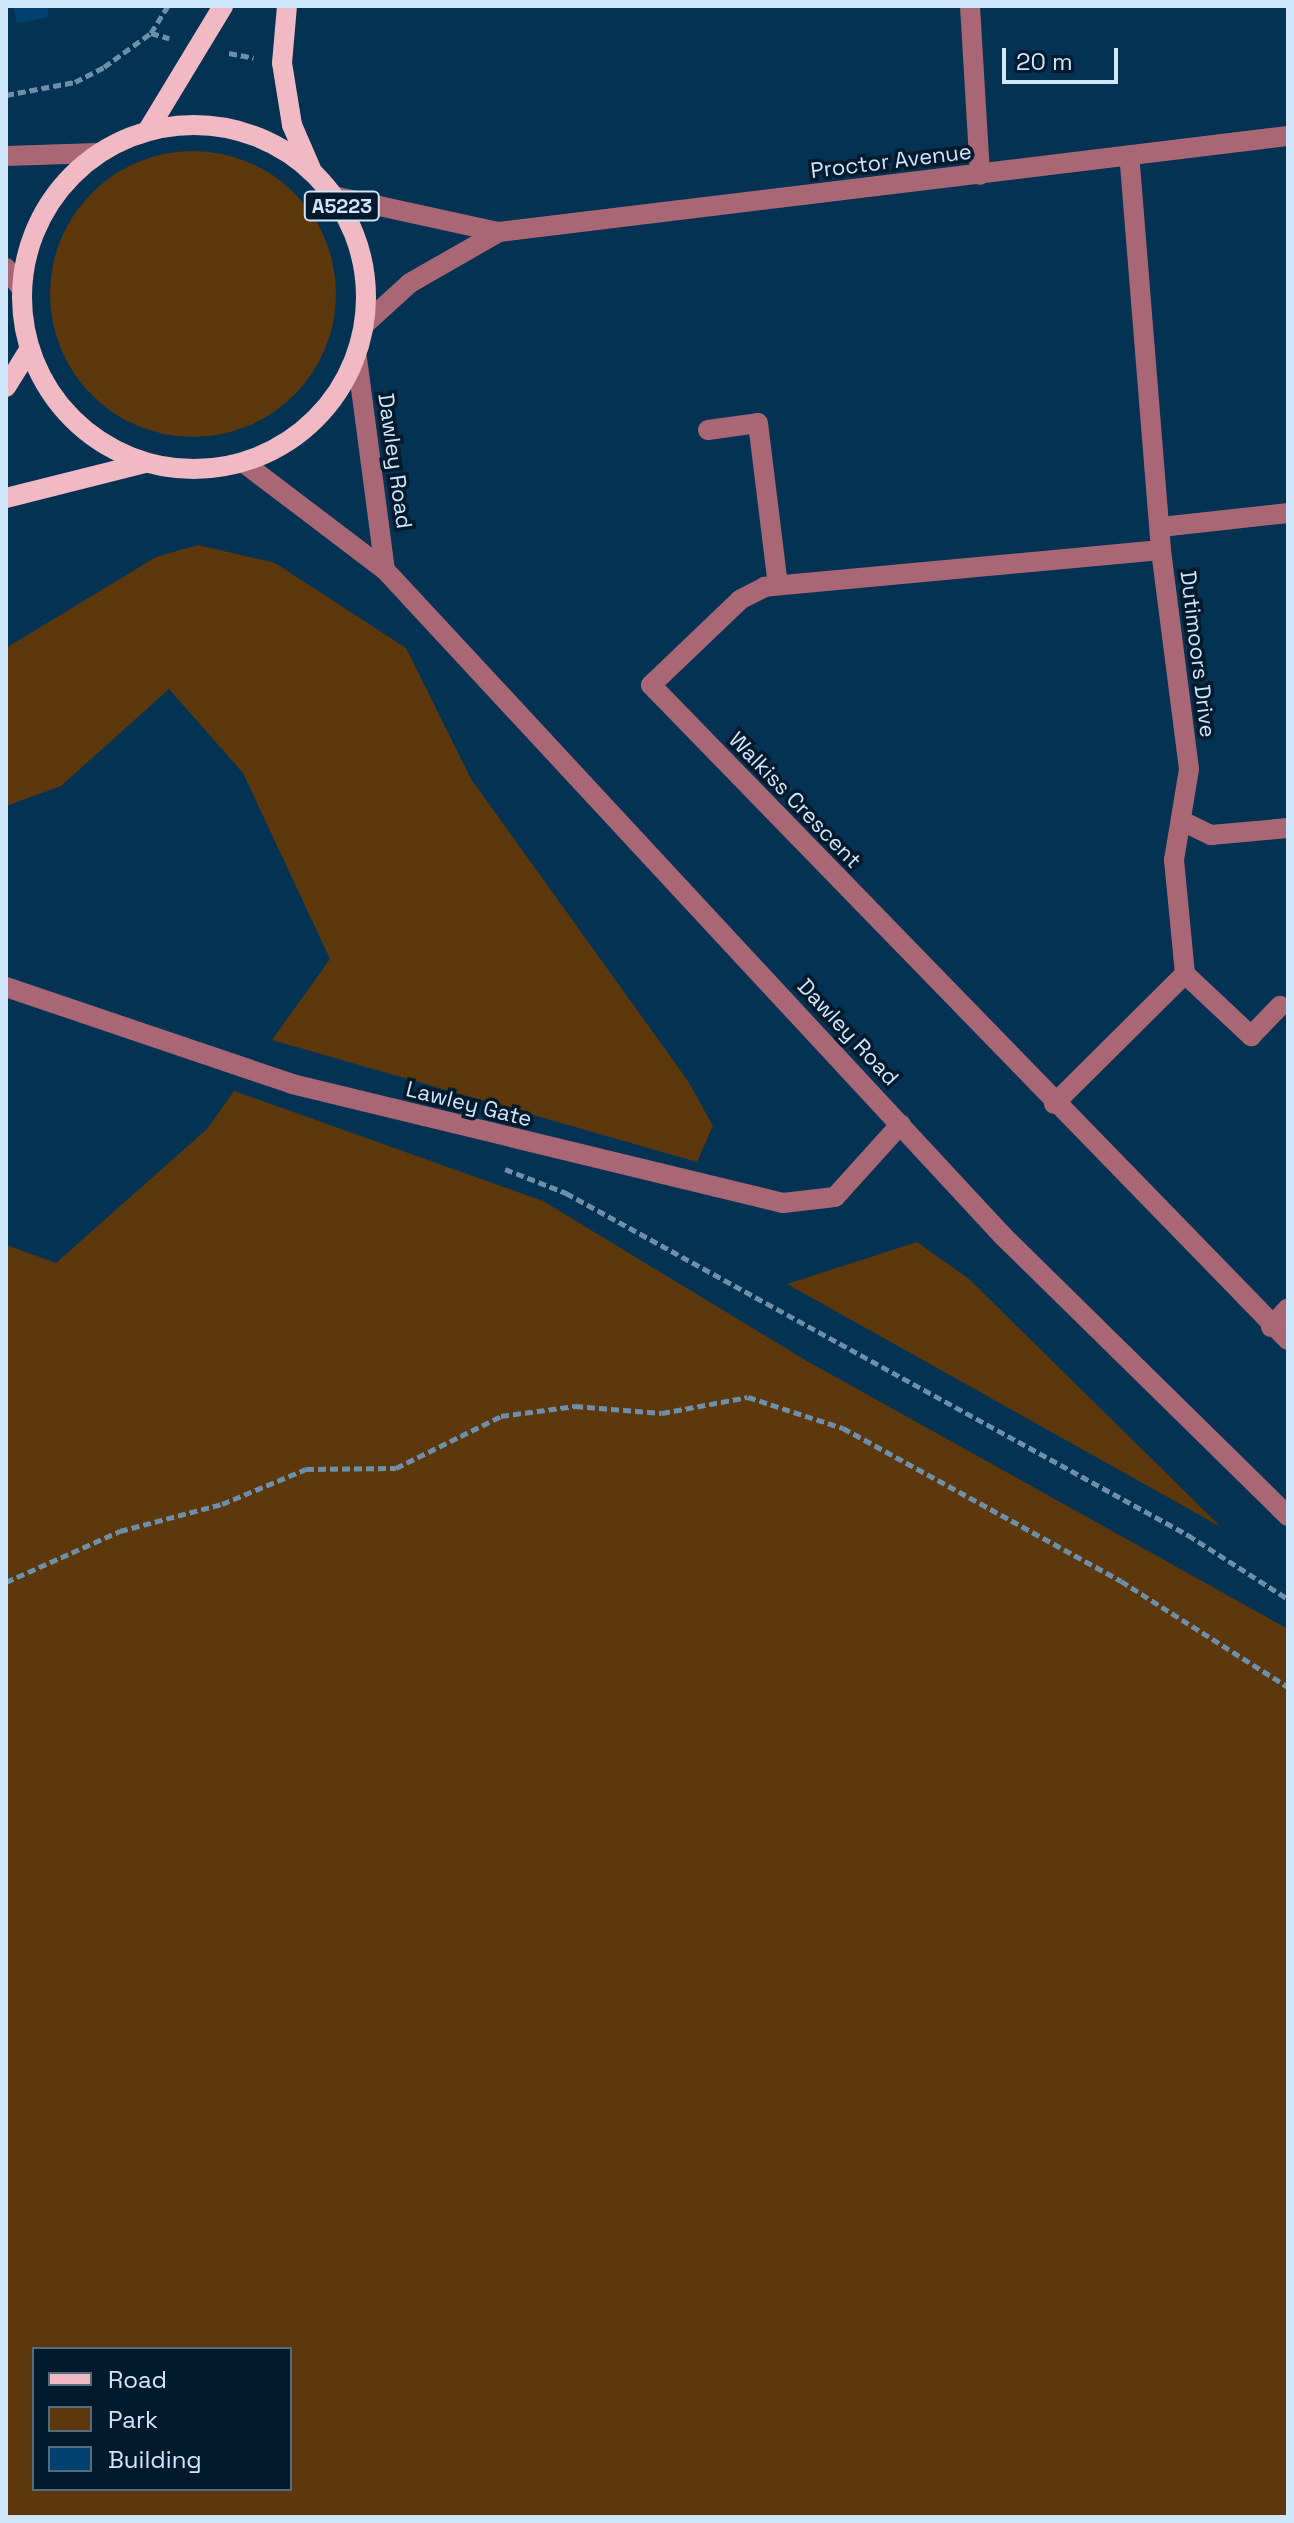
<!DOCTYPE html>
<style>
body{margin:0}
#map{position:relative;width:1294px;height:2523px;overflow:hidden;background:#033253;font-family:"Space Grotesk",sans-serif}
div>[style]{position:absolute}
.green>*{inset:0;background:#5c380c}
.round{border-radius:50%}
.building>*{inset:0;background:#00426d}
.path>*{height:5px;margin-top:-2.5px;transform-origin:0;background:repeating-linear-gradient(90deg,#6d8faa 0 8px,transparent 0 12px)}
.minor>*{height:20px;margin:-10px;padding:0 10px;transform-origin:10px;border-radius:10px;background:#a96776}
.major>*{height:20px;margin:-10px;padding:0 10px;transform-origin:10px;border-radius:10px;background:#f1b9c4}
.major>.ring{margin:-10px;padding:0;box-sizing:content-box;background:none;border:20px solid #f1b9c4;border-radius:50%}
span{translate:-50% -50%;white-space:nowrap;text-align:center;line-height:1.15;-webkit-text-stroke:7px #03192c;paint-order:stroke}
.shield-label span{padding:2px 6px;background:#03192c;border:2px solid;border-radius:6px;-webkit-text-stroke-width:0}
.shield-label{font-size:20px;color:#cfe6fb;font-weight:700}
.street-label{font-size:22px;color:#cfe6fb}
.frame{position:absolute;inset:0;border:8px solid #cfe6fb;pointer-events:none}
.legend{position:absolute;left:32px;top:2347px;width:260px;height:144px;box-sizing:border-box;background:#03192c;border:2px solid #556b7f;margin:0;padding:10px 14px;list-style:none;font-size:24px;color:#cfe6fb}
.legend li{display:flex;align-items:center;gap:16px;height:40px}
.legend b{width:40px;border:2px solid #556b7f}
.scale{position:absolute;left:1002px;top:48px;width:116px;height:36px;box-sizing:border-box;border:4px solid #cfe6fb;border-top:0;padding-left:10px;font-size:24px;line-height:28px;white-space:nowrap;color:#cfe6fb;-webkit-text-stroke:6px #03192c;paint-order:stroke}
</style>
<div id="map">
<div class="green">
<div class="round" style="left:50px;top:151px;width:286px;height:286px"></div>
<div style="clip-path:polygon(198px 545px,275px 563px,406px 648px,471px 779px,688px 1081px,713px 1126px,697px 1162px,272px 1040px,330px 959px,243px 773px,169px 689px,61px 786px,6px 806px,6px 648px,156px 557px)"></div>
<div style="clip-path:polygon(evenodd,234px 1091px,543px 1201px,807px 1361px,1288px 1629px,1288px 2517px,6px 2517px,6px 1245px,56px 1263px,207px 1129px,234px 1091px,290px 2349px,290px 2489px,34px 2489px,34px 2349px,290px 2349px)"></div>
<div style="clip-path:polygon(917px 1242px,969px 1279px,1221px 1527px,787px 1284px)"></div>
</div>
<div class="building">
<div style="clip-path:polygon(13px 6px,47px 6px,49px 17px,17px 23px)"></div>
</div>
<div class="path">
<div style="left:151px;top:33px;width:19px;rotate:16deg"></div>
<div style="left:229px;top:53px;width:25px;rotate:11deg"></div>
<div style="left:6px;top:95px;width:70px;rotate:-10.7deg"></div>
<div style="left:75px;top:82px;width:33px;rotate:-27deg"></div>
<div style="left:104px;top:67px;width:58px;rotate:-35.9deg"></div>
<div style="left:151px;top:33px;width:32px;rotate:-58deg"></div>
<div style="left:505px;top:1169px;width:66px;rotate:21.5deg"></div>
<div style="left:566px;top:1193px;width:710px;rotate:28.8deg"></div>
<div style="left:1188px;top:1535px;width:119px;rotate:32.6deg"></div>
<div style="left:6px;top:1582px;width:125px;rotate:-24.1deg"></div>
<div style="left:120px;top:1531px;width:106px;rotate:-14.8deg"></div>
<div style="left:222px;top:1504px;width:91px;rotate:-22.6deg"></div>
<div style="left:306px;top:1469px;width:90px;rotate:-0.6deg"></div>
<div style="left:396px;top:1468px;width:117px;rotate:-26.3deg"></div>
<div style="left:501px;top:1416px;width:75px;rotate:-7.7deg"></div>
<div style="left:575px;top:1406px;width:87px;rotate:4.6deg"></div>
<div style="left:662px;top:1413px;width:87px;rotate:-10.5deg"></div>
<div style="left:748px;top:1397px;width:100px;rotate:18.1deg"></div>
<div style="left:843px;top:1428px;width:317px;rotate:28.8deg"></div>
<div style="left:1121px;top:1581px;width:198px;rotate:32.4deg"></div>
</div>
<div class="minor">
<div style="left:970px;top:6px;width:169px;rotate:86.6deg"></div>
<div style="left:6px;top:156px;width:92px;rotate:-1.9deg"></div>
<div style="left:338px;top:197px;width:165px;rotate:12.3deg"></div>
<div style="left:499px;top:232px;width:795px;rotate:-6.94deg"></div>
<div style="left:6px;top:268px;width:25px;rotate:53deg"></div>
<div style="left:366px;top:323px;width:59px;rotate:-42.3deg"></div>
<div style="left:410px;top:283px;width:103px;rotate:-29.8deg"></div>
<div style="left:357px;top:358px;width:214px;rotate:82.5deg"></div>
<div style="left:708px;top:430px;width:50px;rotate:-8deg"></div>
<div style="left:758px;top:423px;width:163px;rotate:83deg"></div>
<div style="left:244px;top:463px;width:177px;rotate:37.2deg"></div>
<div style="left:385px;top:570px;width:907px;rotate:47.14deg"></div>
<div style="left:1002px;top:1235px;width:401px;rotate:44.5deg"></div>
<div style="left:1161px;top:527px;width:128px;rotate:-6.3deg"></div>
<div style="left:1161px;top:550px;width:398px;rotate:174.7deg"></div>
<div style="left:765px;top:587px;width:28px;rotate:153deg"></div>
<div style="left:740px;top:600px;width:123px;rotate:136.3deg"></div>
<div style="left:651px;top:685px;width:914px;rotate:45.8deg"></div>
<div style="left:1182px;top:821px;width:32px;rotate:26deg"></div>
<div style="left:1211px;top:835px;width:77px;rotate:-5.2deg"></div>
<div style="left:1185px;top:974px;width:91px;rotate:43.2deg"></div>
<div style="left:1251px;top:1036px;width:42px;rotate:-46deg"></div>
<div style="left:6px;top:987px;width:302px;rotate:18.7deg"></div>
<div style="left:292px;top:1084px;width:505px;rotate:13.62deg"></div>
<div style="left:783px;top:1203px;width:52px;rotate:-6.6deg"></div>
<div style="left:835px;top:1197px;width:98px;rotate:-47.9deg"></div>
<div style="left:1054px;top:1104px;width:185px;rotate:-44.8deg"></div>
<div style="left:1185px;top:974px;width:115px;rotate:-95.5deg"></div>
<div style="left:1174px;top:860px;width:92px;rotate:-80.6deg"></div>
<div style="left:1189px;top:769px;width:221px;rotate:-97.3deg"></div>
<div style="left:1161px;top:550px;width:396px;rotate:-94.6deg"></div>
<div style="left:1271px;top:1327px;width:25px;rotate:-48deg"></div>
</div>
<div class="major">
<div style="left:287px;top:6px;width:57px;rotate:95deg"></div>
<div style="left:282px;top:63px;width:63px;rotate:80.8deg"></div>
<div style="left:292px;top:125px;width:48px;rotate:66.6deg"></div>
<div class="ring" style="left:22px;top:125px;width:324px;height:324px"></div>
<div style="left:148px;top:130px;width:145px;rotate:-58.8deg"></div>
<div style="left:6px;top:387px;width:44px;rotate:-58.1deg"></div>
<div style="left:6px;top:498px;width:143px;rotate:-14.1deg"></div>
</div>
<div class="shield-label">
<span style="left:342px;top:206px">A5223</span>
</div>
<div class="street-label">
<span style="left:891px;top:161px;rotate:-7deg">Proctor Avenue</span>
<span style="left:395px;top:461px;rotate:82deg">Dawley Road</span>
<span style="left:1198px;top:654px;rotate:83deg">Dutimoors Drive</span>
<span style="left:795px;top:800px;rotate:46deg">Walkiss Crescent</span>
<span style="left:848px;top:1032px;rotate:47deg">Dawley Road</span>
<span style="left:469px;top:1104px;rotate:14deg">Lawley Gate</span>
</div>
<div class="frame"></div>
<ul class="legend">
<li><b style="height:10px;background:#f1b9c4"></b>Road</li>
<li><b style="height:22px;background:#5c380c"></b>Park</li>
<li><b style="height:22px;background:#00426d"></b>Building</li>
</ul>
<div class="scale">20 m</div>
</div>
